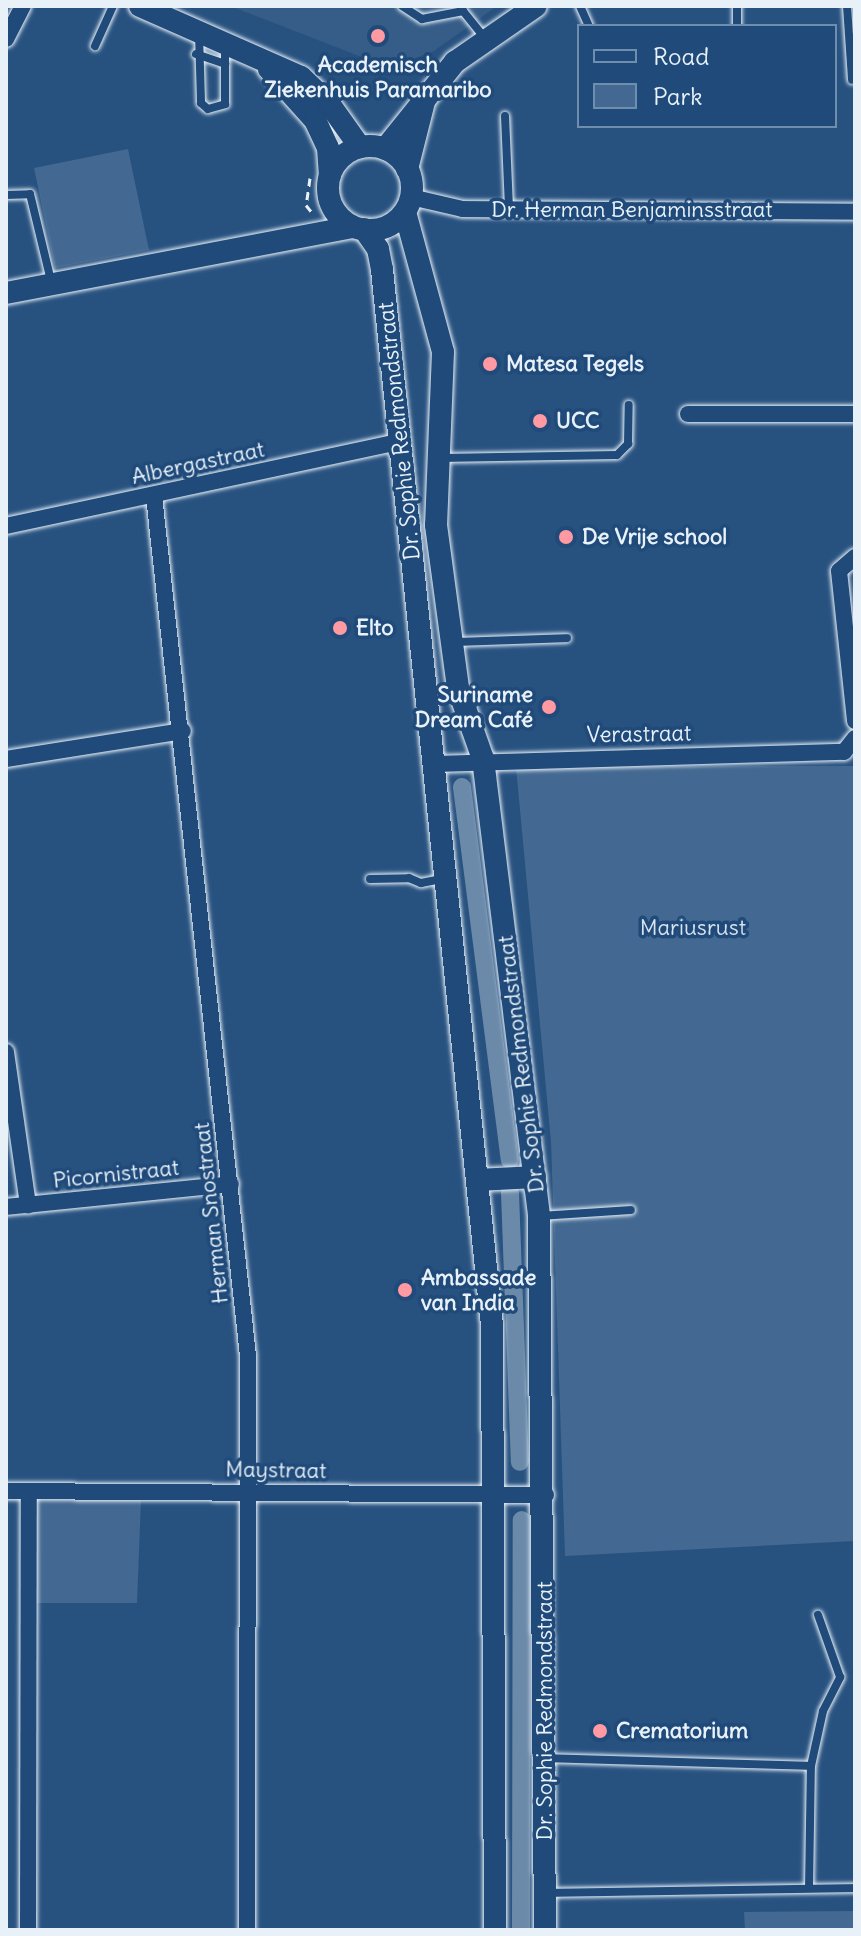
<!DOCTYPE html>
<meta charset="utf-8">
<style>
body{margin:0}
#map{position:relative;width:861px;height:1936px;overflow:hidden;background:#27517f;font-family:Delius,sans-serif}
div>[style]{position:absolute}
.built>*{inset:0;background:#355d88}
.green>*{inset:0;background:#436891}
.canal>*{height:18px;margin:-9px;padding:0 9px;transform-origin:9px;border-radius:9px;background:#6b8aaa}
.path>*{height:3px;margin-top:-1.5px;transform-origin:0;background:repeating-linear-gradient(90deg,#e8f1f8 0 8px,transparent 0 14px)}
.roads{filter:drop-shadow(0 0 2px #e8f1f8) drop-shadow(0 0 2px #e8f1f8)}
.lane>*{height:8px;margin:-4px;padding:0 4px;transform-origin:4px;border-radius:4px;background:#1f4a7a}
.street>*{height:16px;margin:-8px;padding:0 8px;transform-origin:8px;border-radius:8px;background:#1f4a7a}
.secondary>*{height:22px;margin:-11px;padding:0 11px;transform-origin:11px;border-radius:11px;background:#1f4a7a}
.secondary>.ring{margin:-11px;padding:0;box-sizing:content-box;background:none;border:22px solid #1f4a7a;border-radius:50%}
.dots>*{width:22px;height:22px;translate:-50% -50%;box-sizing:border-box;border:4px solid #1f4a7a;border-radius:50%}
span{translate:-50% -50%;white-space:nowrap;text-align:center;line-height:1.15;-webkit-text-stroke:7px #1f4a7a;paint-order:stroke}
.poi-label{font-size:22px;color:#e8f1f8;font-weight:700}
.left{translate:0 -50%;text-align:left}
.right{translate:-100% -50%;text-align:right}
.street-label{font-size:22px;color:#e8f1f8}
.park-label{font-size:22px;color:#d8e3ee}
.frame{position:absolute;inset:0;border:8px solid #e8f1f8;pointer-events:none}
.legend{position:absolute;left:577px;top:24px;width:260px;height:104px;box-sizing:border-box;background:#1f4a7a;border:2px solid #6f8dac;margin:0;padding:10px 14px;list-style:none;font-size:24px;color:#e8f1f8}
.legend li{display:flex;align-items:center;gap:16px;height:40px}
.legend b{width:40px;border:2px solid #6f8dac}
</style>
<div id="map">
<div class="built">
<div style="clip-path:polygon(230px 6px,497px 6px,434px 51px,390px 68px)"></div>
</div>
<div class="green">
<div style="clip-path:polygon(128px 149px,149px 250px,55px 268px,34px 168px)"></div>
<div style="clip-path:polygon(855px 766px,855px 1541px,565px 1556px,551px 1142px,516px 767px)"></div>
<div style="clip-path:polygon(40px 1500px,141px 1500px,137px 1603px,35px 1603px,36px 1502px)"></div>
<div style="clip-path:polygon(855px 1911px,855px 1930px,745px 1930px,744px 1912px)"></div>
</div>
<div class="canal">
<div style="left:462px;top:787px;width:376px;rotate:82.7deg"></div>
<div style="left:510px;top:1193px;width:269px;rotate:87.9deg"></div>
<div style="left:521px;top:1930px;width:410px;rotate:-89.9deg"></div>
</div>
<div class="path">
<div style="left:310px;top:178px;width:27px;rotate:98deg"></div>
<div style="left:306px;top:205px;width:13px;rotate:51deg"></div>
</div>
<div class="roads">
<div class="lane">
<div style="left:402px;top:6px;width:24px;rotate:33deg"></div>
<div style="left:422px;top:19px;width:42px;rotate:-11deg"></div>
<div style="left:463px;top:11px;width:35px;rotate:51deg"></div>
<div style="left:580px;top:6px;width:22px;rotate:66deg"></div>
<div style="left:737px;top:6px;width:20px;rotate:90deg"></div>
<div style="left:847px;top:6px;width:74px;rotate:86.1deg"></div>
<div style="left:199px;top:34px;width:69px;rotate:88.3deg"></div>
<div style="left:201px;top:103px;width:9px;rotate:41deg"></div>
<div style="left:208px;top:109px;width:18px;rotate:-16deg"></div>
<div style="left:225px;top:104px;width:60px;rotate:-90deg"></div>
<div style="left:95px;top:46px;width:44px;rotate:-65.8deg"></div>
<div style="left:196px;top:54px;width:31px;rotate:19deg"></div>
<div style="left:505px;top:116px;width:93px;rotate:87.5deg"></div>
<div style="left:6px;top:195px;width:24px;rotate:-2deg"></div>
<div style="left:30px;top:194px;width:89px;rotate:76.4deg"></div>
<div style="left:441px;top:458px;width:176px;rotate:-1deg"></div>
<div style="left:617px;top:455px;width:16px;rotate:-45deg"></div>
<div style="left:628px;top:444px;width:39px;rotate:-89deg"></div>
<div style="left:453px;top:642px;width:114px;rotate:-2deg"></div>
<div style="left:370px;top:879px;width:39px;rotate:-1deg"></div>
<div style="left:409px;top:878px;width:13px;rotate:23deg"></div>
<div style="left:421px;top:883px;width:21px;rotate:-11deg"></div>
<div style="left:540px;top:1216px;width:91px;rotate:-3.8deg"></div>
<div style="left:546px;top:1758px;width:265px;rotate:1.7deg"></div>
<div style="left:809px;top:1888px;width:122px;rotate:-89.1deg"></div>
<div style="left:811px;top:1766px;width:56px;rotate:-77.7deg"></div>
<div style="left:823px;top:1711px;width:38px;rotate:-63deg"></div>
<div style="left:840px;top:1677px;width:66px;rotate:-109.5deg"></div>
<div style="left:546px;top:1893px;width:309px;rotate:-0.9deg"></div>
</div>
<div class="street">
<div style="left:6px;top:39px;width:37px;rotate:-63deg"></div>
<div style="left:411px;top:197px;width:53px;rotate:13deg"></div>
<div style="left:463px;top:209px;width:392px;rotate:0.4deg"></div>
<div style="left:688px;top:414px;width:167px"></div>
<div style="left:154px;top:496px;width:865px;rotate:83.76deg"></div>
<div style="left:248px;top:1356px;width:574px;rotate:90.1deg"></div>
<div style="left:6px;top:526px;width:402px;rotate:-12.1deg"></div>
<div style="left:855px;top:557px;width:21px;rotate:139deg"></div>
<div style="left:839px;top:571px;width:151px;rotate:83.9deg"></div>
<div style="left:6px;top:759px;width:179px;rotate:-9deg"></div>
<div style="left:435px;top:764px;width:409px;rotate:-1.7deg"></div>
<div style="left:844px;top:752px;width:18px;rotate:-52deg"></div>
<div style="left:6px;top:1052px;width:155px;rotate:81.8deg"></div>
<div style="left:6px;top:1207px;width:226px;rotate:-5.8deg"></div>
<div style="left:6px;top:1491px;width:540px;rotate:0.42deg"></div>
<div style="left:28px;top:1930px;width:439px;rotate:-89.9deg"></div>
</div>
<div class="secondary">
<div style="left:140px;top:6px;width:176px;rotate:23.8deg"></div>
<div style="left:301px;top:77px;width:40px;rotate:44deg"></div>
<div style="left:330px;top:105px;width:52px;rotate:54.5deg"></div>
<div style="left:269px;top:69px;width:69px;rotate:48deg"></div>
<div style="left:315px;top:120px;width:31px;rotate:65deg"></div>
<div style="left:328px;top:148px;width:27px;rotate:86deg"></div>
<div class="ring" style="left:328px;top:146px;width:62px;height:62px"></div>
<div style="left:385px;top:149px;width:112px;rotate:-51.2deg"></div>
<div style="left:455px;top:62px;width:98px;rotate:-34.7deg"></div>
<div style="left:407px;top:169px;width:69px;rotate:-75.8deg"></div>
<div style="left:405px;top:212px;width:145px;rotate:74.8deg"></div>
<div style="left:443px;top:352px;width:173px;rotate:92.3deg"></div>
<div style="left:436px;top:525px;width:164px;rotate:82.3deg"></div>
<div style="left:458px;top:688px;width:75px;rotate:70.6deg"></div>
<div style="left:483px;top:759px;width:460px;rotate:83deg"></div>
<div style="left:539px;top:1216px;width:714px;rotate:89.52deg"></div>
<div style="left:364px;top:229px;width:24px;rotate:55deg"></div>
<div style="left:378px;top:249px;width:21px;rotate:79deg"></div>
<div style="left:382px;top:270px;width:1062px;rotate:84.05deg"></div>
<div style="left:492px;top:1326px;width:604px;rotate:89.72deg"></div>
<div style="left:6px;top:293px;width:353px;rotate:-10.8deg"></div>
<div style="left:478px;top:1180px;width:57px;rotate:-3deg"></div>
</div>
</div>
<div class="dots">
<div style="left:378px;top:36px;background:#ff9aa2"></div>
<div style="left:490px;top:364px;background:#ff9aa2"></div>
<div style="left:540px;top:421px;background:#ff9aa2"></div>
<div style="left:566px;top:537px;background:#ff9aa2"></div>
<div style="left:340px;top:628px;background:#ff9aa2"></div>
<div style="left:549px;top:707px;background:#ff9aa2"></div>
<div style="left:405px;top:1290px;background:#ff9aa2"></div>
<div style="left:600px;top:1731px;background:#ff9aa2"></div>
</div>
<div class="poi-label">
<span style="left:378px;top:77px">Academisch<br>Ziekenhuis Paramaribo</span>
<span class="left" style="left:506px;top:364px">Matesa Tegels</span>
<span class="left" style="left:556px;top:421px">UCC</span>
<span class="left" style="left:582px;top:537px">De Vrije school</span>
<span class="left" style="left:356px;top:628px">Elto</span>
<span class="right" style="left:533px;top:707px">Suriname<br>Dream Café</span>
<span class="left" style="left:421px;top:1290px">Ambassade<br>van India</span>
<span class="left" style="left:616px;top:1731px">Crematorium</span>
</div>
<div class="street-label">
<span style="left:632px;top:210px">Dr. Herman Benjaminsstraat</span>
<span style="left:399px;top:431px;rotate:-96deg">Dr. Sophie Redmondstraat</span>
<span style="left:198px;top:463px;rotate:-12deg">Albergastraat</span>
<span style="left:639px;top:734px;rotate:-1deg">Verastraat</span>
<span style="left:521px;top:1064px;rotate:-97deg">Dr. Sophie Redmondstraat</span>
<span style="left:116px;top:1174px;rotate:-6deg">Picornistraat</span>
<span style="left:211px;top:1213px;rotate:-96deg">Herman Snostraat</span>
<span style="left:276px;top:1470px;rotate:1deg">Maystraat</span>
<span style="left:545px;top:1711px;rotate:-90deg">Dr. Sophie Redmondstraat</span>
</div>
<div class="park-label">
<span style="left:693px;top:928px">Mariusrust</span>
</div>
<div class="frame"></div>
<ul class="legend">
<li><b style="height:10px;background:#1f4a7a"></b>Road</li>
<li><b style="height:22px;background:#436891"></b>Park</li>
</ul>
</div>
